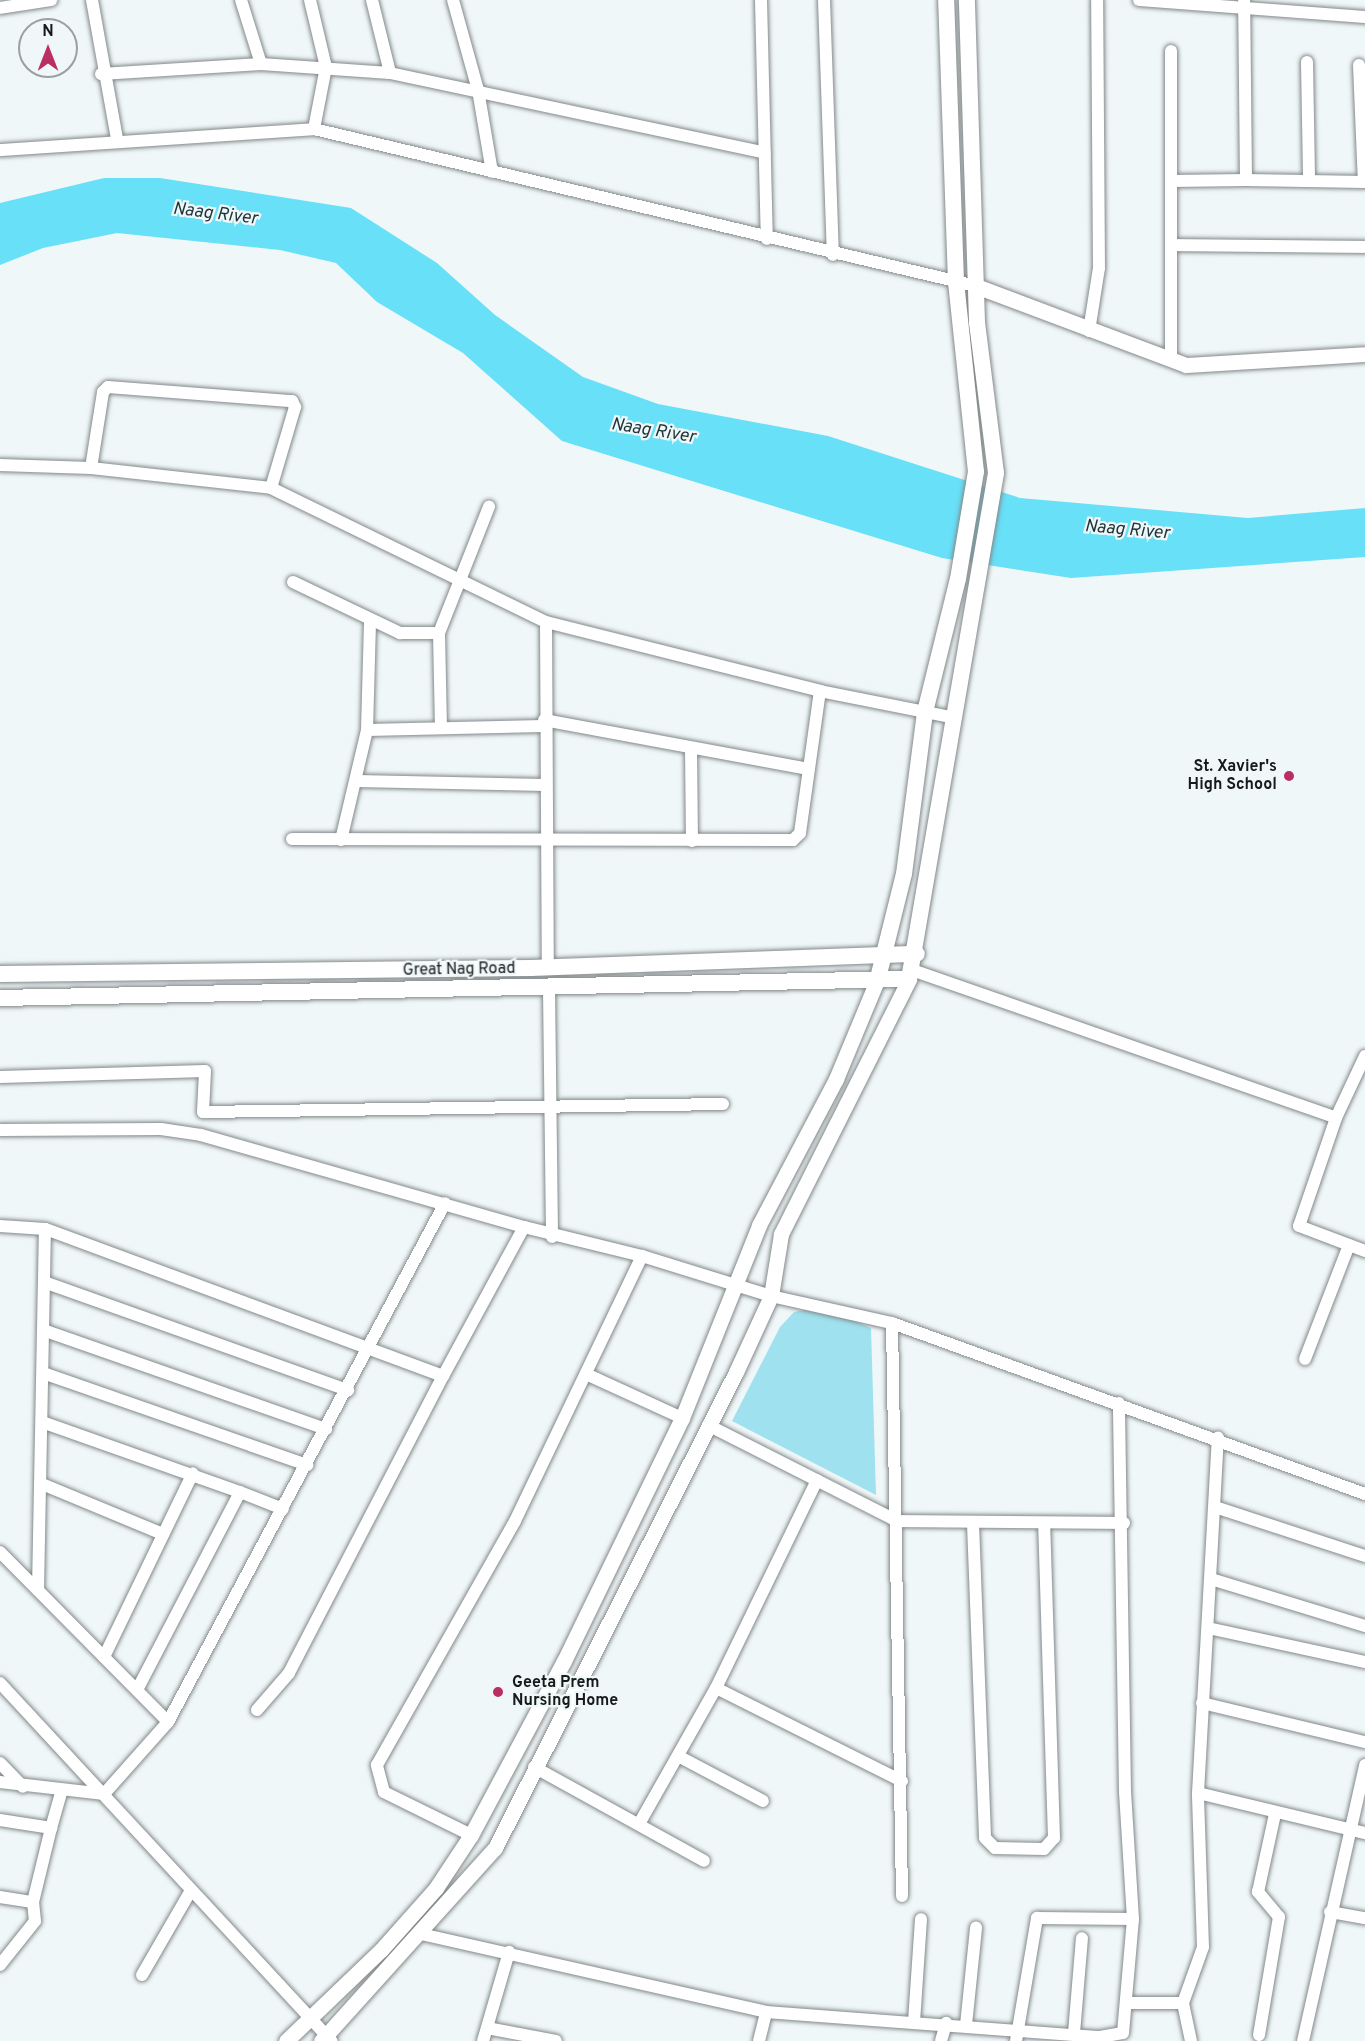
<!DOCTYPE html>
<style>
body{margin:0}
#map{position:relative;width:1365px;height:2041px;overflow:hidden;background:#f0f7f8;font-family:Overpass,sans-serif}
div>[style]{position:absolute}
.green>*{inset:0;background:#9fe1ef}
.water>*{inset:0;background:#67e0f8}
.roads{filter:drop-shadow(0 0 2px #83888a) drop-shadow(0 0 2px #83888a)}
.minor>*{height:12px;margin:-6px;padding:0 6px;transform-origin:6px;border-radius:6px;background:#fff}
.tertiary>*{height:15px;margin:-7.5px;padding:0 7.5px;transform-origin:7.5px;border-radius:7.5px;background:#fff}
.secondary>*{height:16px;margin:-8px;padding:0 8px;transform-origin:8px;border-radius:8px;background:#fff}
.dots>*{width:16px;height:16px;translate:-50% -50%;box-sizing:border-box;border:3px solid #f0f7f8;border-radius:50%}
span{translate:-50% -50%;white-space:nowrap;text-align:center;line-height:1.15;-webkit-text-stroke:4.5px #f0f7f8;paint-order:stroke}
.poi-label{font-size:16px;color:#181a1a;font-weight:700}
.right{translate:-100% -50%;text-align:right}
.left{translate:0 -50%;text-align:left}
.street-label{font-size:16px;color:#181a1a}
.water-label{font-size:18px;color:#1e3338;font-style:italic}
.north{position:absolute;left:18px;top:18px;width:60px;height:60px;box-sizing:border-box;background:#f0f7f8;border:2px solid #9a9f9f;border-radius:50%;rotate:0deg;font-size:16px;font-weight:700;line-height:24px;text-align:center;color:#181a1a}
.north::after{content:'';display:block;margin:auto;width:21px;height:27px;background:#ba2e63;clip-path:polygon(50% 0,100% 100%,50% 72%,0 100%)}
</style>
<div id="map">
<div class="green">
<div style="clip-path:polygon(823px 1307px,871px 1328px,876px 1495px,732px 1421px,780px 1327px,794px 1312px)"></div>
</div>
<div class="water">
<div style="clip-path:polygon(104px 178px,160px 178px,351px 208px,437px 263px,495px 315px,583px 377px,658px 404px,828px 436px,1020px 498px,1248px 518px,1365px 508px,1365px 557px,1071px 578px,942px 558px,562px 441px,463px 353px,377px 302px,336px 263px,280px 250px,117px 233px,43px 248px,0 265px,0 203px)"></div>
</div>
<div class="roads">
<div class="minor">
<div style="left:92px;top:0;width:141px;rotate:79.8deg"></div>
<div style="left:241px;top:0;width:67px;rotate:72.6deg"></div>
<div style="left:310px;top:0;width:69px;rotate:76.6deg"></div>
<div style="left:326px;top:67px;width:63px;rotate:101deg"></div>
<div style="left:372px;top:0;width:75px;rotate:76.1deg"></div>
<div style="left:453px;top:0;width:93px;rotate:74.5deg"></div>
<div style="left:478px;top:90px;width:83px;rotate:80.3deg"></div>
<div style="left:761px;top:0;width:239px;rotate:88.6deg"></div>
<div style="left:824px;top:0;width:255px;rotate:88deg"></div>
<div style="left:1139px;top:0;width:227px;rotate:4.3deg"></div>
<div style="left:0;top:8px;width:52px;rotate:-8.9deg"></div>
<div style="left:1307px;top:62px;width:119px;rotate:89deg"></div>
<div style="left:1359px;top:65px;width:117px;rotate:87.6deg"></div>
<div style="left:101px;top:74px;width:160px;rotate:-3.6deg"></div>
<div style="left:261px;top:64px;width:129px;rotate:4deg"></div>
<div style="left:390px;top:73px;width:383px;rotate:12deg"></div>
<div style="left:0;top:150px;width:315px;rotate:-3.8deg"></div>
<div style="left:314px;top:129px;width:680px;rotate:13.34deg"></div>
<div style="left:1246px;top:180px;width:119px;rotate:1deg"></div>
<div style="left:1171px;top:181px;width:75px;rotate:-0.8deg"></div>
<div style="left:1246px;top:180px;width:180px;rotate:-90.6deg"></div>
<div style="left:1171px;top:245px;width:194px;rotate:0.6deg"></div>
<div style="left:1089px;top:331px;width:64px;rotate:-81deg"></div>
<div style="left:1099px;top:268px;width:268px;rotate:-90.4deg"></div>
<div style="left:1171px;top:360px;width:309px;rotate:-90deg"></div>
<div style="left:0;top:465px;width:91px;rotate:1.9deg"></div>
<div style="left:91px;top:468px;width:181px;rotate:6.3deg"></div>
<div style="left:271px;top:488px;width:306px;rotate:26deg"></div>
<div style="left:546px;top:622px;width:283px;rotate:14.1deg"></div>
<div style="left:820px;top:691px;width:138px;rotate:11.3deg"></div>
<div style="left:91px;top:468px;width:77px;rotate:-81deg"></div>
<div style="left:103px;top:392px;width:7px;rotate:-45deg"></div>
<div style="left:108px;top:387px;width:185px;rotate:4.4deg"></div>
<div style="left:292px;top:401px;width:7px;rotate:63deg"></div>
<div style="left:295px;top:407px;width:84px;rotate:106.5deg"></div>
<div style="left:293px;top:582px;width:119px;rotate:25.5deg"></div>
<div style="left:400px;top:633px;width:39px"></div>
<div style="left:439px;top:633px;width:136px;rotate:-68.4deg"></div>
<div style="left:546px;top:622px;width:346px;rotate:89.7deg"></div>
<div style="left:439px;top:633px;width:95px;rotate:88.8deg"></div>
<div style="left:544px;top:720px;width:269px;rotate:10.5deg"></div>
<div style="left:367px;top:730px;width:176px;rotate:-1.3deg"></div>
<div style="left:691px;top:748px;width:93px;rotate:89.4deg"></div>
<div style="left:357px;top:781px;width:188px;rotate:1.2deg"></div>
<div style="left:292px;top:839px;width:501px;rotate:0.11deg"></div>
<div style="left:793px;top:840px;width:10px;rotate:-45deg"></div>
<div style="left:800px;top:833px;width:143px;rotate:-82deg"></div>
<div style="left:341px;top:840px;width:113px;rotate:-76.7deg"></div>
<div style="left:367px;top:730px;width:109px;rotate:-88.4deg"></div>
<div style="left:912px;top:970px;width:449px;rotate:19.2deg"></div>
<div style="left:549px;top:989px;width:248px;rotate:89.3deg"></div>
<div style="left:1365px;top:1056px;width:68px;rotate:115.1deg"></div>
<div style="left:1336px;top:1118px;width:114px;rotate:108.9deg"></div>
<div style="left:1299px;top:1226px;width:71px;rotate:20.7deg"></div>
<div style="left:0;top:1077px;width:205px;rotate:-1.7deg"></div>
<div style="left:205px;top:1071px;width:41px;rotate:92.8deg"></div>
<div style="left:203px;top:1112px;width:520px;rotate:-0.88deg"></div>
<div style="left:0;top:1130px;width:161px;rotate:-0.4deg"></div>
<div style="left:161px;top:1129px;width:40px;rotate:8.5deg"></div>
<div style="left:201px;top:1135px;width:336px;rotate:15.9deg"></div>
<div style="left:524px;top:1227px;width:170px;rotate:118.5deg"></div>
<div style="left:443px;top:1376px;width:424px;rotate:-159.7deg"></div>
<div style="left:45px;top:1229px;width:45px;rotate:-176.2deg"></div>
<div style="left:642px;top:1256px;width:135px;rotate:17.2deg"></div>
<div style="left:771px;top:1296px;width:124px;rotate:12.6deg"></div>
<div style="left:892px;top:1323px;width:503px;rotate:19.88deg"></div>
<div style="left:44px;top:1282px;width:323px;rotate:19.6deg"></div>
<div style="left:892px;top:1323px;width:573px;rotate:89deg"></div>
<div style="left:43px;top:1330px;width:300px;rotate:19.3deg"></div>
<div style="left:1305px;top:1359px;width:122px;rotate:-68.9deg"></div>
<div style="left:43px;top:1373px;width:280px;rotate:19.2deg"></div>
<div style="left:586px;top:1374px;width:106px;rotate:24.6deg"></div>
<div style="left:42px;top:1422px;width:210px;rotate:19.5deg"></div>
<div style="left:708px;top:1425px;width:212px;rotate:26.9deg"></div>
<div style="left:897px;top:1521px;width:227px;rotate:0.5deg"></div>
<div style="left:42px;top:1484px;width:131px;rotate:22.5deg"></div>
<div style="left:1215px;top:1507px;width:158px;rotate:18.1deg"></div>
<div style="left:973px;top:1524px;width:314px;rotate:87.8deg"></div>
<div style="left:985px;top:1838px;width:14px;rotate:45deg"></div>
<div style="left:995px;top:1848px;width:49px;rotate:1.2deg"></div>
<div style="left:1044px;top:1849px;width:15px;rotate:-48deg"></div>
<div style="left:1054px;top:1838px;width:314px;rotate:-91.8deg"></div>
<div style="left:0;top:1552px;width:239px;rotate:45.3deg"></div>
<div style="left:1211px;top:1579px;width:161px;rotate:17deg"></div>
<div style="left:38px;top:1590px;width:361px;rotate:-88.9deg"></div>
<div style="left:1208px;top:1628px;width:161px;rotate:12.2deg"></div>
<div style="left:104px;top:1657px;width:204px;rotate:-64.2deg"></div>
<div style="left:0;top:1683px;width:488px;rotate:47.2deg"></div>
<div style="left:716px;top:1688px;width:208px;rotate:26.6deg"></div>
<div style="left:137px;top:1690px;width:223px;rotate:-62.5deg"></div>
<div style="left:240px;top:1492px;width:46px;rotate:21.6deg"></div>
<div style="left:1202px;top:1703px;width:168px;rotate:13.5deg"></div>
<div style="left:257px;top:1710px;width:49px;rotate:-49.1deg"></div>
<div style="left:289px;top:1673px;width:335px;rotate:-62.6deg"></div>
<div style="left:678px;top:1756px;width:96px;rotate:27.9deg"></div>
<div style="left:0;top:1763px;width:33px;rotate:46deg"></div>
<div style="left:534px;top:1767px;width:194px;rotate:28.9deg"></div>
<div style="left:0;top:1782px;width:105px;rotate:6.6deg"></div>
<div style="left:104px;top:1794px;width:96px;rotate:-48.4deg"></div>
<div style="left:168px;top:1722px;width:588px;rotate:-61.91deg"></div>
<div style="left:1198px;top:1793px;width:172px;rotate:13.5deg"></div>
<div style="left:0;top:1820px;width:52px;rotate:8.9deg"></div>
<div style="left:51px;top:1828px;width:36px;rotate:-74deg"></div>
<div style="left:639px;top:1824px;width:156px;rotate:-60.5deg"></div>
<div style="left:716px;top:1688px;width:231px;rotate:-64.1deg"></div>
<div style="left:471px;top:1835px;width:97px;rotate:-153.7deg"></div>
<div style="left:384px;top:1792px;width:28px;rotate:-105deg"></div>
<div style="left:377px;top:1765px;width:280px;rotate:-60.5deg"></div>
<div style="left:515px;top:1521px;width:294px;rotate:-64.4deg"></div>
<div style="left:642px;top:1256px;width:122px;rotate:-166.2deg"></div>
<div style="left:0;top:1897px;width:33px;rotate:9deg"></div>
<div style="left:33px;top:1902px;width:76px;rotate:-76.3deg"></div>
<div style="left:1330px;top:1912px;width:36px;rotate:10deg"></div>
<div style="left:421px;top:1934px;width:354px;rotate:12.7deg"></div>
<div style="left:766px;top:2012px;width:335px;rotate:4.3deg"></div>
<div style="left:1100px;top:2037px;width:23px;rotate:-10deg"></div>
<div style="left:1123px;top:2033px;width:114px;rotate:-85deg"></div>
<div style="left:1133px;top:1919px;width:127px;rotate:-93.6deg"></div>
<div style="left:1125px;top:1792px;width:389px;rotate:-90.9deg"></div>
<div style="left:0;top:1965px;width:56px;rotate:-51.5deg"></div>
<div style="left:35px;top:1921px;width:19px;rotate:-96deg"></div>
<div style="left:142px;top:1975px;width:98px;rotate:-60deg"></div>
<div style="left:1128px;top:2003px;width:55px"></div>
<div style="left:914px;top:2022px;width:103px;rotate:-86.1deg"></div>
<div style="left:966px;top:2025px;width:98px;rotate:-84.1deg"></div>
<div style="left:487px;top:2028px;width:70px;rotate:10.7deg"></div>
<div style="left:1074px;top:2033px;width:95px;rotate:-85.2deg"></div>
<div style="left:1259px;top:2035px;width:120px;rotate:-80.4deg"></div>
<div style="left:1279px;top:1917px;width:33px;rotate:-130deg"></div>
<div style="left:1258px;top:1892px;width:80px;rotate:-77.7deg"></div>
<div style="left:483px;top:2041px;width:93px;rotate:-73.7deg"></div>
<div style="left:759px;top:2041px;width:30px;rotate:-76deg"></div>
<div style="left:941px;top:2041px;width:19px;rotate:-74deg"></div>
<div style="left:1016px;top:2041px;width:125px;rotate:-80.3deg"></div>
<div style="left:1037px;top:1918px;width:96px;rotate:0.6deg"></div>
<div style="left:1191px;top:2041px;width:39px;rotate:-102deg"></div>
<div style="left:1183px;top:2003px;width:59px;rotate:-70.3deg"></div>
<div style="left:1203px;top:1947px;width:154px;rotate:-91.9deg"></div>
<div style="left:1198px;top:1793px;width:356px;rotate:-86.8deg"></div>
<div style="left:1303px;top:2041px;width:283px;rotate:-77.3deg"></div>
</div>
<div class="tertiary">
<div style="left:976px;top:286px;width:224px;rotate:20.6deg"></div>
<div style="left:1186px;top:365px;width:179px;rotate:-3.5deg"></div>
<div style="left:286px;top:2041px;width:132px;rotate:-43.8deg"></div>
<div style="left:381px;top:1950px;width:83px;rotate:-48.4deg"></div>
<div style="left:436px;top:1888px;width:64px;rotate:-56.6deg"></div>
<div style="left:471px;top:1835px;width:197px;rotate:-61.9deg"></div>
<div style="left:564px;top:1661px;width:270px;rotate:-64.1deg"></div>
<div style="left:682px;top:1418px;width:208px;rotate:-68.2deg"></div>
<div style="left:759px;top:1225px;width:165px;rotate:-62.2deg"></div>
<div style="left:836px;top:1079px;width:109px;rotate:-67.4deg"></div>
<div style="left:321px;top:2041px;width:260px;rotate:-48deg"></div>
<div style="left:495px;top:1848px;width:534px;rotate:-63.15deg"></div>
<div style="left:736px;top:1372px;width:84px;rotate:-65.3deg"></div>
<div style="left:771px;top:1296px;width:63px;rotate:-80.8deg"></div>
<div style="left:781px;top:1234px;width:285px;rotate:-63.3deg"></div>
</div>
<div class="secondary">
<div style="left:0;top:974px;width:531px;rotate:-0.65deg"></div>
<div style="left:531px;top:968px;width:386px;rotate:-2.1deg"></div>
<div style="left:878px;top:978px;width:107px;rotate:-76deg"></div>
<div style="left:904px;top:874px;width:163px;rotate:-82.6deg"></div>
<div style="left:925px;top:712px;width:137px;rotate:-76.1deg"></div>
<div style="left:958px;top:579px;width:109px;rotate:-80.5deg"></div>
<div style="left:976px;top:472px;width:191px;rotate:-96deg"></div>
<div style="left:956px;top:282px;width:282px;rotate:-92deg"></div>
<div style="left:0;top:998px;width:909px;rotate:-1.2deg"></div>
<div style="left:909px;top:979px;width:513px;rotate:-80.24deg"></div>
<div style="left:996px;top:473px;width:152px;rotate:-97.2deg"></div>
<div style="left:977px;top:322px;width:322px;rotate:-91.8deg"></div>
</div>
</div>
<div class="dots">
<div style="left:1289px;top:776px;background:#ba2e63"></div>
<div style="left:498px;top:1692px;background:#ba2e63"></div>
</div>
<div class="poi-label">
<span class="right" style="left:1277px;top:776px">St. Xavier's<br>High School</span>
<span class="left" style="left:512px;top:1692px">Geeta Prem<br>Nursing Home</span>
</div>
<div class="street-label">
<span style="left:459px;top:970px;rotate:-1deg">Great Nag Road</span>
</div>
<div class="water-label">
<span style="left:215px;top:215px;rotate:7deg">Naag River</span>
<span style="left:653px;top:432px;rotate:9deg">Naag River</span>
<span style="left:1127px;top:531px;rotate:5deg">Naag River</span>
</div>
<div class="north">N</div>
</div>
